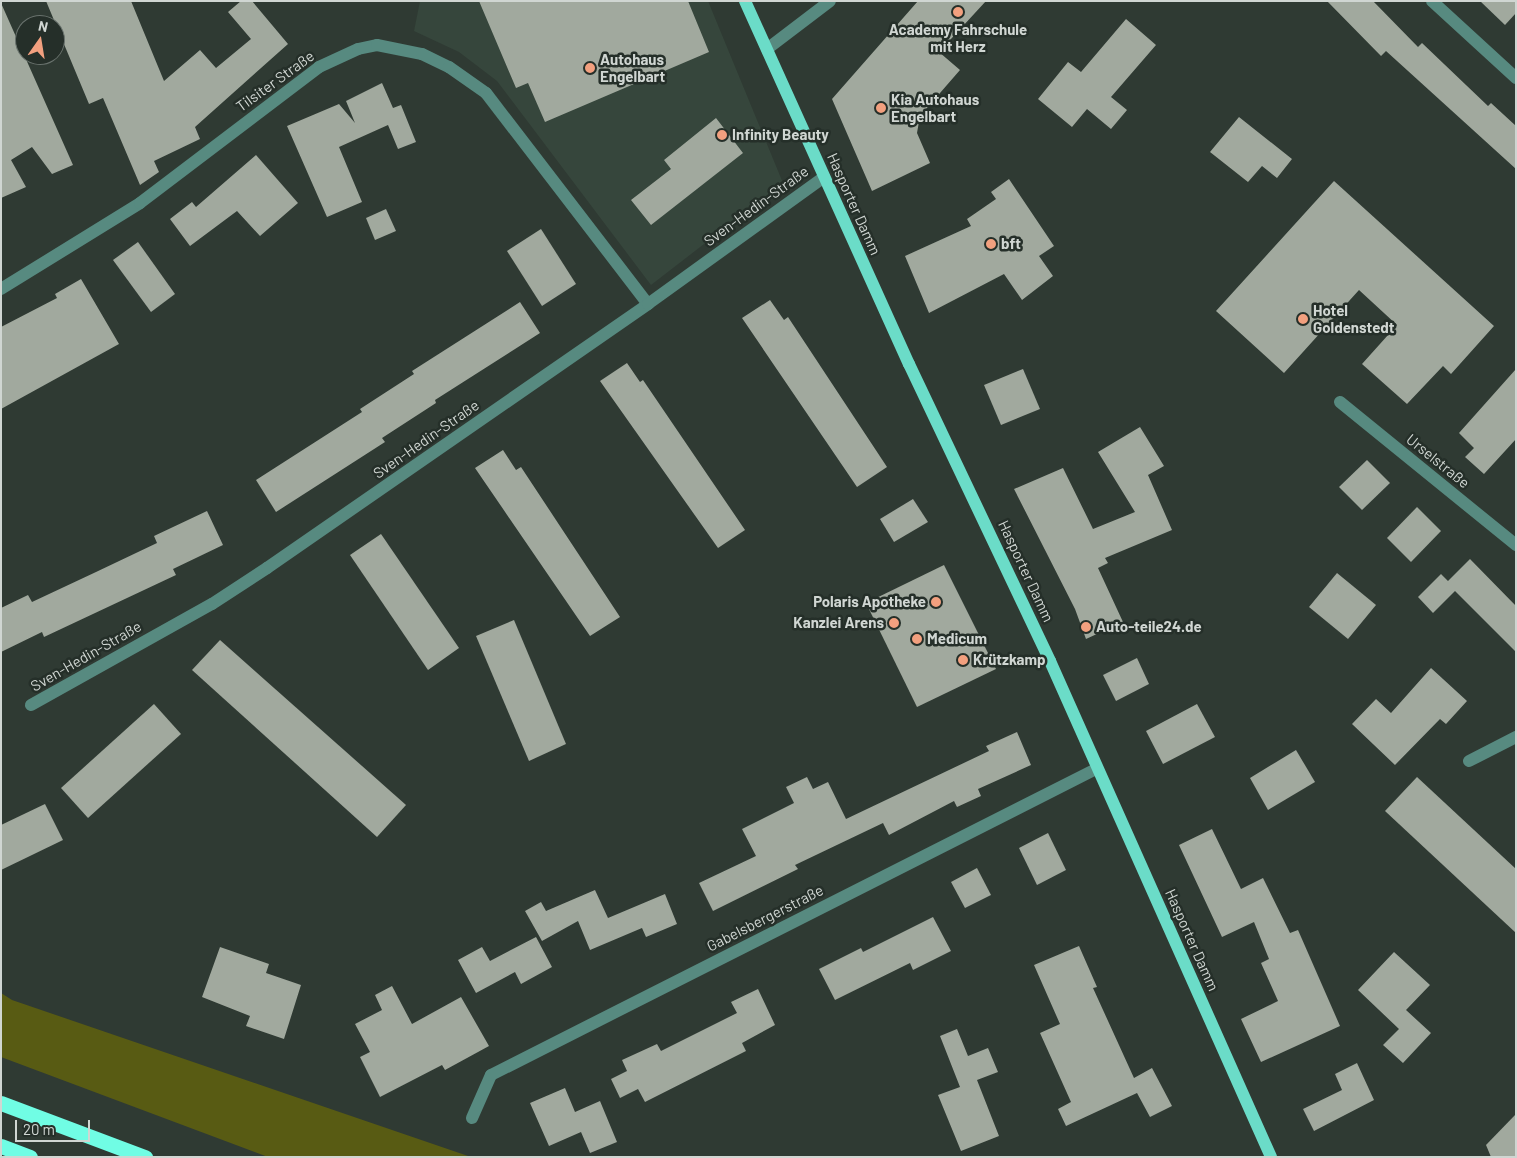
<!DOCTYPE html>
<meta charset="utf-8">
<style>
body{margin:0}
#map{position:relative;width:1517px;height:1158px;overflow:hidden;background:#2f3a33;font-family:Barlow,sans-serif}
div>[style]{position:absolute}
.built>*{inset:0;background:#36463c}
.green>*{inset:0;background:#585b13}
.building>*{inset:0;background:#a1a99e}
.minor>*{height:12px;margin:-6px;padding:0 6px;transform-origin:6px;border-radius:6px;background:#578a80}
.major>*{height:12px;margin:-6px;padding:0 6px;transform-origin:6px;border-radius:6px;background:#6bdcc8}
.highway>*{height:15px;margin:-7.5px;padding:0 7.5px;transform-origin:7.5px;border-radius:7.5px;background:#70fde4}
.dots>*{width:14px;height:14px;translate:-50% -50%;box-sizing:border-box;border:2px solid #252f29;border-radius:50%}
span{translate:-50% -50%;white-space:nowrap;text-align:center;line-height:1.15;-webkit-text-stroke:5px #252f29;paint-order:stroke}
.poi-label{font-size:15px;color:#d0d6d2;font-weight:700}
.left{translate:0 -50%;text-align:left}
.right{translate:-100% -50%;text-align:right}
.street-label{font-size:15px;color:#d0d6d2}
.frame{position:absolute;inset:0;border:2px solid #d0d6d2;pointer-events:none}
.north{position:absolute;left:15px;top:15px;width:50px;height:50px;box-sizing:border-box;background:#252f29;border:1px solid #69726d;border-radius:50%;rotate:13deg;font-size:14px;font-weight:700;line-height:20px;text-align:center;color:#d0d6d2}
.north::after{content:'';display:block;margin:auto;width:18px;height:22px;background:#f2a07f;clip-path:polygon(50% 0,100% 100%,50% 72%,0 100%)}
.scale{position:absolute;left:15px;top:1120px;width:75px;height:22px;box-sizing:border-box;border:2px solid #d0d6d2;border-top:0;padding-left:6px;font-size:15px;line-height:18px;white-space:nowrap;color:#d0d6d2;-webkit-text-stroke:4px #252f29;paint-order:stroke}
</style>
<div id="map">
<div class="built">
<div style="clip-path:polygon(420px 1px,708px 1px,783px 183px,651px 285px,497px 81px,459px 52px,414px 31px)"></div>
</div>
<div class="green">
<div style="clip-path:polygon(1px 993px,12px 1000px,471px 1157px,268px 1157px,1px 1057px)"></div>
</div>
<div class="building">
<div style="clip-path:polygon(46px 1px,131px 1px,164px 81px,200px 50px,216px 68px,251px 39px,228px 12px,241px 1px,252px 1px,288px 44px,195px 127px,200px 139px,154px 161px,159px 172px,140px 185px,103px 98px,89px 104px)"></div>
<div style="clip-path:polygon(479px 1px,688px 1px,709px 52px,545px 122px,528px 83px,516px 88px)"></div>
<div style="clip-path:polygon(918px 1px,986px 1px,939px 52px,960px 70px,920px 116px,917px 133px,930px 163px,872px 191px,832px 99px)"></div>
<div style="clip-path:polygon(1327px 1px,1373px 1px,1418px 47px,1422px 43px,1488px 106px,1491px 103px,1516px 126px,1516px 169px,1386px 51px,1381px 56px)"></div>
<div style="clip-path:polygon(1480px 1px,1516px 1px,1516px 13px,1505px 25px)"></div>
<div style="clip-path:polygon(1px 3px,73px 165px,52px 174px,32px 147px,11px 160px,26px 187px,1px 198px)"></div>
<div style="clip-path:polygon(1126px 19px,1156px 45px,1111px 97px,1127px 110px,1111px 129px,1087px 109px,1072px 127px,1038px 99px,1068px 62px,1081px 72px)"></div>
<div style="clip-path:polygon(382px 83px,393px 108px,401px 105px,416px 142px,398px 149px,388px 125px,339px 147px,362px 202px,327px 217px,287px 126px,339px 104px,355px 123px,346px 101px)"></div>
<div style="clip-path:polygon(1239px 117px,1292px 159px,1277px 178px,1262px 166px,1248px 182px,1210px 152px)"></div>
<div style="clip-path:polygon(716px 118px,743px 153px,651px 225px,631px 200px,671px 169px,664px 160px)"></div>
<div style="clip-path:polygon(256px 155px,298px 203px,260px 236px,237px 211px,190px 246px,170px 219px,192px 202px,196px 207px)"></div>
<div style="clip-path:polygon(1009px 179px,1054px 246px,1039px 256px,1053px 276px,1022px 300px,1004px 274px,929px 313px,905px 256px,971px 226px,967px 219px,996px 199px,991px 192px)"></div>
<div style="clip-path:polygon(1334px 181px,1494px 326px,1451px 374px,1443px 366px,1407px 404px,1362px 364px,1397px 325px,1359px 290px,1284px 373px,1216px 311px)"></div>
<div style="clip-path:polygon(386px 209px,396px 231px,375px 240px,366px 218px)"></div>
<div style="clip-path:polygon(541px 229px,576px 284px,542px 306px,507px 251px)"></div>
<div style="clip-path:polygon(138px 242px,175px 294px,151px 312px,113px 260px)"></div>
<div style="clip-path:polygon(81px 279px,119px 344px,1px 409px,1px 327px,57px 298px,55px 294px)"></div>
<div style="clip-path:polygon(770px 300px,784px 320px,788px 317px,887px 467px,857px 487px,742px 318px)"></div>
<div style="clip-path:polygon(520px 302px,540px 333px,435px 400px,436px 403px,382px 438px,385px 442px,276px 512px,256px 480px,362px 412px,360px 409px,414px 374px,412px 371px)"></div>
<div style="clip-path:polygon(627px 363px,640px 382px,643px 380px,745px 530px,718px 548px,600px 381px)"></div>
<div style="clip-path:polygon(1023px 369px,1040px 409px,1001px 425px,984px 385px)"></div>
<div style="clip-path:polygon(1516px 369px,1516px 439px,1484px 474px,1465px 457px,1474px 448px,1459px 433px)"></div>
<div style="clip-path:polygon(1140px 427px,1164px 466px,1148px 475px,1172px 530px,1105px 558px,1108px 563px,1098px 568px,1123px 622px,1086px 639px,1075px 609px,1014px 489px,1063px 468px,1093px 529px,1135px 512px,1098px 452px)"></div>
<div style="clip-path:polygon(503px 450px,516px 470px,521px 467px,620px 617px,590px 636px,475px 468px)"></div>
<div style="clip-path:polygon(1367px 460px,1390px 483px,1362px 510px,1339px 487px)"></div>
<div style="clip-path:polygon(913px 499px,928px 522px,894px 542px,880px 519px)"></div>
<div style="clip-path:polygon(1417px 507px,1441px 531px,1411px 562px,1387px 538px)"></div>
<div style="clip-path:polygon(207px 511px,223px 545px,173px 569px,176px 575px,44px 637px,42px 632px,1px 652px,1px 608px,28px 595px,32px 602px,96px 572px,157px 543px,154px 536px)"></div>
<div style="clip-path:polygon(381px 534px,459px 648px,428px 670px,350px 555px)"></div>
<div style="clip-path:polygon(1470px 559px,1516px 606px,1516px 652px,1455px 591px,1433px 613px,1418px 597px,1441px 574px,1448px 581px)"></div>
<div style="clip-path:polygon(944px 565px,996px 669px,917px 707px,866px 603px)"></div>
<div style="clip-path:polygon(1337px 573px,1376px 605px,1348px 639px,1309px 607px)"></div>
<div style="clip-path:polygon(514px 620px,566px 744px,529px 761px,476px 636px)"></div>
<div style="clip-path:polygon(220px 640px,406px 805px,377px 837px,192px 670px)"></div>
<div style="clip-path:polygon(1137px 658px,1149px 684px,1116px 701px,1103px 675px)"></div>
<div style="clip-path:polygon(1431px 668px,1467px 701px,1446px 724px,1440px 719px,1395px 765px,1352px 724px,1376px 699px,1391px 713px)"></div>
<div style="clip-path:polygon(154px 704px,181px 734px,88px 818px,61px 788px)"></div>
<div style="clip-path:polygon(1197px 704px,1215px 737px,1163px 764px,1146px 731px)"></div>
<div style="clip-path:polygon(1017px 732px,1031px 765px,978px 789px,981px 796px,957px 807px,954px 801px,889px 835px,883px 823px,795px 865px,798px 869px,713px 911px,699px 883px,756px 856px,742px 829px,794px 803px,786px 787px,807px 777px,813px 789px,828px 782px,846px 819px,989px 751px,986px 746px)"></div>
<div style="clip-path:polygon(1296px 750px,1315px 782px,1268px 810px,1250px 778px)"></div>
<div style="clip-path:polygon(1417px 777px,1516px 869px,1516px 933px,1385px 811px)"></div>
<div style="clip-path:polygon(45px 804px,63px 840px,1px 870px,1px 825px)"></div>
<div style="clip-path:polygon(1212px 829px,1241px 889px,1263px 878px,1290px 933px,1298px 930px,1340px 1026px,1261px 1062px,1241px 1019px,1278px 1001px,1261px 963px,1269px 959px,1254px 922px,1222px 937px,1179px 845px)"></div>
<div style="clip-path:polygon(1048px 833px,1066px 870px,1037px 885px,1019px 848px)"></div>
<div style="clip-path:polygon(977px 868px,991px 895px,965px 908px,951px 882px)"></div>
<div style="clip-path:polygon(595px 890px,608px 918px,665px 894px,677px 924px,646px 937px,642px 928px,590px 950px,578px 921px,542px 941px,525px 911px,541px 902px,546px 911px)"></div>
<div style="clip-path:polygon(933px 917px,951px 951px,913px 970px,910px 963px,835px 1000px,819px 969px,861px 948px,863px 952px)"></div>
<div style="clip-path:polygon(536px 937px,552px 967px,521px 984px,515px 972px,476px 993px,458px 960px,482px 947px,490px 961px)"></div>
<div style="clip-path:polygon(1079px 946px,1097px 987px,1093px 988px,1134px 1078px,1152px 1068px,1172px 1106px,1150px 1117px,1137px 1093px,1066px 1126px,1058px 1109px,1071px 1102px,1040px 1033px,1060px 1024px,1034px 965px)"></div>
<div style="clip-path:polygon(220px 947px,269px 964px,266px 973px,301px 985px,284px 1039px,246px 1026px,250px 1016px,202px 997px)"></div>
<div style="clip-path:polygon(1394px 952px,1430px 985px,1406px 1010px,1431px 1033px,1403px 1063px,1383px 1045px,1399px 1029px,1358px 990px)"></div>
<div style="clip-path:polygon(392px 986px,412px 1024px,461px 997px,489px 1046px,445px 1070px,442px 1065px,380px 1097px,360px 1057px,370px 1052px,355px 1024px,382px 1010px,375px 995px)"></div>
<div style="clip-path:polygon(758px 989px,775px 1025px,742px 1043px,746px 1051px,645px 1102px,638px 1089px,620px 1098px,611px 1079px,627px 1071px,622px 1060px,657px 1044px,661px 1051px,737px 1013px,731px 1002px)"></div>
<div style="clip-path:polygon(957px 1029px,968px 1056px,988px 1048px,998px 1072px,977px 1080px,999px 1136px,961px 1151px,938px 1095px,960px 1087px,940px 1036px)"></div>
<div style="clip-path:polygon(1357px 1063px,1374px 1100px,1314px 1131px,1303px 1109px,1342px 1090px,1335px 1074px)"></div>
<div style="clip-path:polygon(565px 1088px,575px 1112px,600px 1101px,617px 1142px,590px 1153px,581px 1132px,549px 1146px,530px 1103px)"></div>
<div style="clip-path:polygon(1516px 1114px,1516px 1157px,1491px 1157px,1486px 1145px)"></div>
</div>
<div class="minor">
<div style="left:1432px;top:1px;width:114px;rotate:42.5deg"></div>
<div style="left:767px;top:49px;width:79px;rotate:-37.3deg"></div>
<div style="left:1px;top:289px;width:163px;rotate:-31.7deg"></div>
<div style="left:140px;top:203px;width:225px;rotate:-37.2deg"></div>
<div style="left:319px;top:67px;width:43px;rotate:-24.8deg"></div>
<div style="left:358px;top:49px;width:19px;rotate:-12deg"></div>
<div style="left:377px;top:45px;width:46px;rotate:11.3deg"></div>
<div style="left:422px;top:54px;width:30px;rotate:26deg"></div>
<div style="left:449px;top:67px;width:45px;rotate:35.1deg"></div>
<div style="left:486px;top:93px;width:266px;rotate:52.5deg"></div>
<div style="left:1340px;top:402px;width:227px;rotate:39.1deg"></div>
<div style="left:31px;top:705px;width:207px;rotate:-29.2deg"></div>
<div style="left:212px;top:604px;width:66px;rotate:-33.2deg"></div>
<div style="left:267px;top:568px;width:464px;rotate:-34.7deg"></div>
<div style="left:648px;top:304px;width:217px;rotate:-35.8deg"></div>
<div style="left:1469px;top:761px;width:53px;rotate:-27.1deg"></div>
<div style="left:472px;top:1118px;width:47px;rotate:-66.2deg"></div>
<div style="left:491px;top:1075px;width:678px;rotate:-26.83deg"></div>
</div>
<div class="major">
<div style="left:745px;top:1px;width:398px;rotate:65.7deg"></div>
<div style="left:909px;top:364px;width:329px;rotate:64.6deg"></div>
<div style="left:1050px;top:661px;width:543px;rotate:65.98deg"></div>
</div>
<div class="highway">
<div style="left:1px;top:1103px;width:154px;rotate:20.6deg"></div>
<div style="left:1px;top:1146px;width:31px;rotate:21deg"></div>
</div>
<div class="dots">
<div style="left:958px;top:12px;background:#f2a07f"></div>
<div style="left:590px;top:68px;background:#f2a07f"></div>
<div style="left:881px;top:108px;background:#f2a07f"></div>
<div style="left:722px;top:135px;background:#f2a07f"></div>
<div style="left:991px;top:244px;background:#f2a07f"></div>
<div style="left:1303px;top:319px;background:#f2a07f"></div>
<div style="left:936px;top:602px;background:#f2a07f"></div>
<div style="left:894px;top:623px;background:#f2a07f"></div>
<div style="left:1086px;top:627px;background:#f2a07f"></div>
<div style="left:917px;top:639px;background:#f2a07f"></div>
<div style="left:963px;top:660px;background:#f2a07f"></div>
</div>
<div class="poi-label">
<span style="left:958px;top:38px">Academy Fahrschule<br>mit Herz</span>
<span class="left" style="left:600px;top:68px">Autohaus<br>Engelbart</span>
<span class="left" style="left:891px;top:108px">Kia Autohaus<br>Engelbart</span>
<span class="left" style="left:732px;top:135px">Infinity Beauty</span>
<span class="left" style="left:1001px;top:244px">bft</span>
<span class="left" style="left:1313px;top:319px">Hotel<br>Goldenstedt</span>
<span class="right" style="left:926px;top:602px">Polaris Apotheke</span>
<span class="right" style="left:884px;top:623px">Kanzlei Arens</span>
<span class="left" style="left:1096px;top:627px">Auto-teile24.de</span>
<span class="left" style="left:927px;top:639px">Medicum</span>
<span class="left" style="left:973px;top:660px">Krützkamp</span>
</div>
<div class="street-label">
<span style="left:275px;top:81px;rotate:-36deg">Tilsiter Straße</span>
<span style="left:854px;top:204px;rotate:66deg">Hasporter Damm</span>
<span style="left:756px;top:206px;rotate:-36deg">Sven-Hedin-Straße</span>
<span style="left:426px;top:439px;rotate:-35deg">Sven-Hedin-Straße</span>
<span style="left:1438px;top:461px;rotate:39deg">Urselstraße</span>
<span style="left:1026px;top:571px;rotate:65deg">Hasporter Damm</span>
<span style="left:86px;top:656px;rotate:-30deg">Sven-Hedin-Straße</span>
<span style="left:765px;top:918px;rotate:-27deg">Gabelsbergerstraße</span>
<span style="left:1192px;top:940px;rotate:66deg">Hasporter Damm</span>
</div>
<div class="frame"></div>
<div class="north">N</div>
<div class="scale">20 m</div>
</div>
